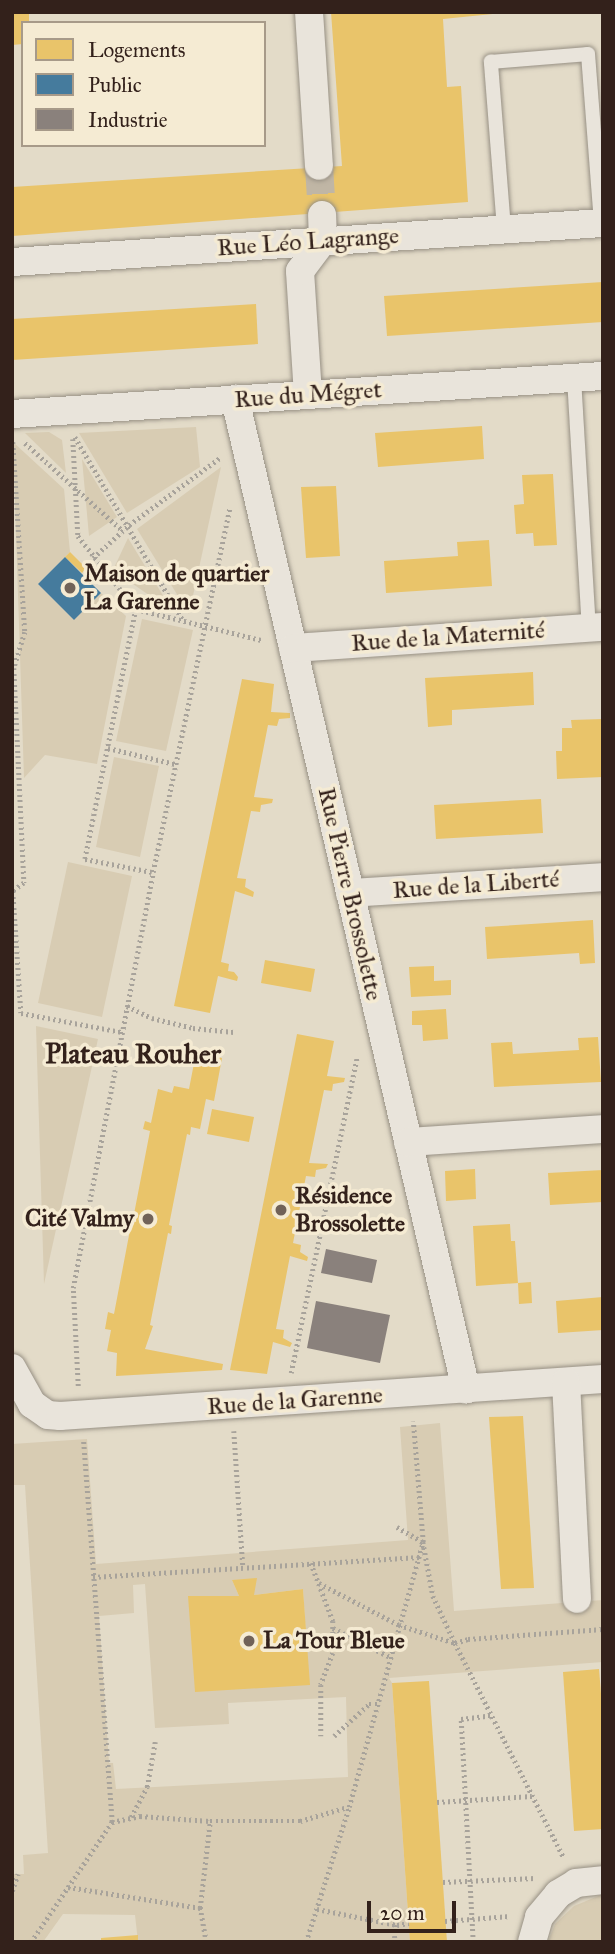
<!DOCTYPE html>
<meta charset="utf-8">
<style>
body{margin:0}
#map{position:relative;width:615px;height:1954px;overflow:hidden;background:#e3dbc8;font-family:"IM FELL Great Primer",serif}
div>[style]{position:absolute}
.green>*{inset:0;background:#d8ccb3}
.homes>*{inset:0;background:#e9c46a}
.public>*{inset:0;background:#457b9d}
.industry>*{inset:0;background:#8a817c}
.street-tunnel>*{height:28px;margin-top:-14px;transform-origin:0;background:repeating-linear-gradient(90deg,#c0b6a5 0 28px,transparent 0 42px)}
.path>*{height:4.5px;margin-top:-2.25px;transform-origin:0;background:repeating-linear-gradient(90deg,#a8a39b 0 2px,transparent 0 5.5px)}
.roads{filter:drop-shadow(0 0 2px #979084) drop-shadow(0 0 2px #979084)}
.lane>*{height:14px;margin:-7px;padding:0 7px;transform-origin:7px;border-radius:7px;background:#e9e4db}
.street>*{height:28px;margin:-14px;padding:0 14px;transform-origin:14px;border-radius:14px;background:#e9e4db}
.dots>*{width:19px;height:19px;translate:-50% -50%;box-sizing:border-box;border:4px solid #f5ebd3;border-radius:50%}
span{translate:-50% -50%;white-space:nowrap;text-align:center;line-height:1.15;-webkit-text-stroke:7px #f5ebd3;paint-order:stroke}
.street-label{font-size:24px;color:#33211b}
.poi-label{font-size:24px;color:#33211b;font-weight:700}
.left{translate:0 -50%;text-align:left}
.right{translate:-100% -50%;text-align:right}
.quarter-label{font-size:28px;color:#33211b;font-weight:700}
.frame{position:absolute;inset:0;border:14px solid #33211b;pointer-events:none}
.legend{position:absolute;left:21px;top:21px;width:245px;height:126px;box-sizing:border-box;background:#f5ebd3;border:2px solid #a79a89;margin:0;padding:9px 12px;list-style:none;font-size:21px;color:#33211b}
.legend li{display:flex;align-items:center;gap:14px;height:35px}
.legend b{width:35px;border:2px solid #a79a89}
.scale{position:absolute;left:367px;top:1901px;width:89px;height:32px;box-sizing:border-box;border:4px solid #33211b;border-top:0;padding-left:9px;font-size:21px;line-height:24px;white-space:nowrap;color:#33211b;-webkit-text-stroke:5px #f5ebd3;paint-order:stroke}
</style>
<div id="map">
<div class="green">
<div style="clip-path:polygon(196px 427px,200px 467px,127px 513px,79px 433px)"></div>
<div style="clip-path:polygon(49px 432px,62px 440px,66px 473px,25px 433px)"></div>
<div style="clip-path:polygon(13px 442px,64px 489px,70px 552px,38px 584px,74px 620px,101px 593px,126px 616px,97px 764px,45px 755px,24px 778px)"></div>
<div style="clip-path:polygon(82px 459px,117px 517px,89px 536px)"></div>
<div style="clip-path:polygon(221px 467px,189px 614px,137px 529px)"></div>
<div style="clip-path:polygon(128px 538px,173px 612px,113px 570px)"></div>
<div style="clip-path:polygon(142px 619px,193px 630px,166px 751px,116px 741px)"></div>
<div style="clip-path:polygon(114px 757px,159px 766px,140px 857px,96px 847px)"></div>
<div style="clip-path:polygon(68px 862px,132px 876px,102px 1017px,38px 1003px)"></div>
<div style="clip-path:polygon(36px 1026px,98px 1039px,44px 1284px)"></div>
<div style="clip-path:polygon(evenodd,440px 1423px,454px 1611px,603px 1600px,603px 1662px,389px 1678px,392px 1683px,410px 1942px,138px 1942px,135px 1915px,63px 1914px,43px 1942px,12px 1942px,12px 1874px,24px 1874px,23px 1855px,48px 1853px,25px 1485px,12px 1485px,12px 1444px,87px 1439px,96px 1564px,408px 1540px,400px 1427px,440px 1423px,232px 1580px,254px 1595px,303px 1589px,309px 1685px,189px 1596px,239px 1596px,232px 1580px,440px 1423px,145px 1584px,155px 1728px,229px 1724px,228px 1703px,346px 1697px,348px 1777px,116px 1789px,113px 1763px,109px 1763px,99px 1616px,134px 1613px,133px 1585px,145px 1584px)"></div>
<div style="clip-path:polygon(603px 1894px,603px 1942px,548px 1942px,555px 1924px,574px 1906px)"></div>
</div>
<div class="homes">
<div style="clip-path:polygon(12px 12px,29px 12px,29px 23px,23px 23px,23px 44px,12px 45px)"></div>
<div style="clip-path:polygon(331px 12px,512px 12px,443px 19px,447px 87px,461px 86px,468px 202px,12px 236px,12px 187px,342px 166px)"></div>
<div style="clip-path:polygon(603px 282px,603px 322px,387px 336px,384px 296px)"></div>
<div style="clip-path:polygon(256px 304px,258px 344px,12px 360px,12px 319px)"></div>
<div style="clip-path:polygon(482px 426px,484px 459px,378px 467px,375px 433px)"></div>
<div style="clip-path:polygon(553px 474px,557px 545px,534px 546px,533px 533px,516px 534px,514px 505px,524px 504px,522px 475px)"></div>
<div style="clip-path:polygon(336px 486px,340px 556px,306px 558px,301px 487px)"></div>
<div style="clip-path:polygon(489px 540px,492px 586px,386px 593px,384px 561px,458px 556px,457px 542px)"></div>
<div style="clip-path:polygon(70px 552px,86px 568px,82px 573px,65px 557px)"></div>
<div style="clip-path:polygon(533px 672px,534px 705px,452px 710px,452px 725px,428px 727px,425px 678px)"></div>
<div style="clip-path:polygon(242px 679px,274px 684px,271px 712px,290px 713px,290px 718px,279px 719px,277px 726px,268px 725px,254px 797px,273px 799px,272px 803px,261px 805px,260px 812px,251px 811px,237px 878px,246px 879px,245px 887px,254px 892px,253px 897px,235px 891px,221px 962px,229px 964px,228px 971px,234px 972px,238px 977px,237px 981px,218px 976px,210px 1013px,174px 1006px)"></div>
<div style="clip-path:polygon(603px 719px,603px 777px,557px 779px,556px 751px,562px 751px,562px 728px,572px 728px,571px 720px)"></div>
<div style="clip-path:polygon(541px 799px,543px 833px,436px 839px,434px 805px)"></div>
<div style="clip-path:polygon(593px 920px,595px 963px,580px 964px,579px 953px,487px 959px,485px 927px)"></div>
<div style="clip-path:polygon(265px 960px,315px 969px,311px 992px,261px 983px)"></div>
<div style="clip-path:polygon(434px 966px,434px 981px,451px 980px,451px 995px,411px 997px,409px 967px)"></div>
<div style="clip-path:polygon(446px 1009px,448px 1039px,423px 1041px,422px 1025px,412px 1025px,412px 1011px)"></div>
<div style="clip-path:polygon(297px 1034px,334px 1041px,327px 1076px,345px 1078px,344px 1082px,333px 1084px,332px 1091px,324px 1090px,309px 1163px,328px 1164px,326px 1168px,316px 1170px,315px 1177px,306px 1176px,293px 1243px,301px 1245px,300px 1252px,308px 1257px,307px 1261px,290px 1256px,276px 1329px,284px 1330px,283px 1338px,292px 1343px,290px 1347px,273px 1342px,267px 1374px,230px 1370px)"></div>
<div style="clip-path:polygon(598px 1037px,601px 1082px,494px 1087px,491px 1043px,512px 1042px,513px 1054px,579px 1050px,578px 1038px)"></div>
<div style="clip-path:polygon(196px 1053px,222px 1058px,214px 1101px,206px 1099px,200px 1129px,191px 1127px,190px 1135px,187px 1134px,169px 1225px,172px 1226px,171px 1234px,168px 1233px,150px 1325px,153px 1326px,145px 1349px,223px 1364px,222px 1370px,116px 1376px,117px 1353px,107px 1351px,111px 1330px,105px 1329px,108px 1312px,114px 1314px,130px 1230px,124px 1229px,127px 1213px,134px 1214px,150px 1131px,143px 1129px,145px 1121px,151px 1123px,158px 1089px,172px 1093px,174px 1086px,189px 1089px)"></div>
<div style="clip-path:polygon(212px 1109px,254px 1117px,249px 1142px,207px 1134px)"></div>
<div style="clip-path:polygon(475px 1169px,476px 1199px,446px 1201px,445px 1171px)"></div>
<div style="clip-path:polygon(603px 1170px,603px 1202px,550px 1205px,548px 1173px)"></div>
<div style="clip-path:polygon(510px 1224px,511px 1241px,515px 1241px,518px 1283px,476px 1286px,473px 1226px)"></div>
<div style="clip-path:polygon(531px 1282px,532px 1303px,519px 1304px,518px 1283px)"></div>
<div style="clip-path:polygon(603px 1297px,603px 1330px,558px 1333px,556px 1301px)"></div>
<div style="clip-path:polygon(523px 1416px,534px 1588px,501px 1589px,489px 1417px)"></div>
<div style="clip-path:polygon(257px 1578px,254px 1595px,303px 1589px,310px 1685px,195px 1692px,188px 1596px,239px 1596px,232px 1580px)"></div>
<div style="clip-path:polygon(599px 1669px,603px 1718px,603px 1829px,574px 1831px,563px 1672px)"></div>
<div style="clip-path:polygon(429px 1681px,447px 1942px,410px 1942px,392px 1683px)"></div>
<div style="clip-path:polygon(138px 1935px,138px 1942px,101px 1942px,101px 1938px)"></div>
</div>
<div class="public">
<div style="clip-path:polygon(65px 557px,101px 593px,74px 620px,38px 584px)"></div>
</div>
<div class="industry">
<div style="clip-path:polygon(326px 1249px,377px 1260px,372px 1283px,321px 1273px)"></div>
<div style="clip-path:polygon(316px 1301px,390px 1315px,380px 1363px,307px 1348px)"></div>
</div>
<div class="street-tunnel">
<div style="left:319px;top:166px;width:49px;rotate:86.5deg"></div>
</div>
<div class="path">
<div style="left:75px;top:437px;width:212px;rotate:59.5deg"></div>
<div style="left:73px;top:439px;width:97px;rotate:87deg"></div>
<div style="left:78px;top:536px;width:93px;rotate:51.5deg"></div>
<div style="left:136px;top:609px;width:129px;rotate:13.9deg"></div>
<div style="left:13px;top:442px;width:190px;rotate:86.4deg"></div>
<div style="left:25px;top:632px;width:38px;rotate:107deg"></div>
<div style="left:14px;top:668px;width:215px;rotate:87.3deg"></div>
<div style="left:24px;top:883px;width:14px;rotate:144deg"></div>
<div style="left:13px;top:891px;width:122px;rotate:86.2deg"></div>
<div style="left:21px;top:1013px;width:103px;rotate:10.7deg"></div>
<div style="left:25px;top:443px;width:132px;rotate:41.9deg"></div>
<div style="left:93px;top:558px;width:49px;rotate:-42.5deg"></div>
<div style="left:129px;top:525px;width:114px;rotate:-36.5deg"></div>
<div style="left:136px;top:609px;width:255px;rotate:101.5deg"></div>
<div style="left:85px;top:859px;width:68px;rotate:11deg"></div>
<div style="left:108px;top:748px;width:69px;rotate:13.4deg"></div>
<div style="left:127px;top:1006px;width:28px;rotate:26deg"></div>
<div style="left:152px;top:1018px;width:42px;rotate:13.7deg"></div>
<div style="left:193px;top:1028px;width:41px;rotate:5.6deg"></div>
<div style="left:291px;top:1373px;width:324px;rotate:-78.2deg"></div>
<div style="left:78px;top:1386px;width:98px;rotate:-92.9deg"></div>
<div style="left:73px;top:1288px;width:424px;rotate:-79.1deg"></div>
<div style="left:153px;top:872px;width:372px;rotate:-78.1deg"></div>
<div style="left:234px;top:1431px;width:136px;rotate:86.2deg"></div>
<div style="left:397px;top:1527px;width:30px;rotate:30deg"></div>
<div style="left:423px;top:1542px;width:55px;rotate:79.5deg"></div>
<div style="left:433px;top:1596px;width:52px;rotate:64.9deg"></div>
<div style="left:455px;top:1643px;width:14px;rotate:-17deg"></div>
<div style="left:468px;top:1639px;width:135px;rotate:-4.2deg"></div>
<div style="left:311px;top:1563px;width:62px;rotate:69.2deg"></div>
<div style="left:333px;top:1621px;width:32px;rotate:90deg"></div>
<div style="left:333px;top:1653px;width:34px;rotate:111deg"></div>
<div style="left:321px;top:1685px;width:51px;rotate:90deg"></div>
<div style="left:93px;top:1577px;width:327px;rotate:-3.5deg"></div>
<div style="left:319px;top:1583px;width:90px;rotate:27.7deg"></div>
<div style="left:399px;top:1625px;width:59px;rotate:17.8deg"></div>
<div style="left:455px;top:1643px;width:241px;rotate:63.1deg"></div>
<div style="left:333px;top:1628px;width:64px;rotate:27deg"></div>
<div style="left:334px;top:1736px;width:47px;rotate:-42.4deg"></div>
<div style="left:369px;top:1704px;width:8px"></div>
<div style="left:437px;top:1802px;width:95px;rotate:-3.6deg"></div>
<div style="left:131px;top:1817px;width:34px;rotate:-62deg"></div>
<div style="left:147px;top:1787px;width:46px;rotate:-79.9deg"></div>
<div style="left:112px;top:1822px;width:29px;rotate:-12deg"></div>
<div style="left:140px;top:1816px;width:70px;rotate:4.1deg"></div>
<div style="left:210px;top:1821px;width:90px"></div>
<div style="left:300px;top:1821px;width:50px;rotate:-16.3deg"></div>
<div style="left:443px;top:1882px;width:92px;rotate:-2.5deg"></div>
<div style="left:68px;top:1887px;width:134px;rotate:9deg"></div>
<div style="left:12px;top:1891px;width:18px;rotate:-71deg"></div>
<div style="left:317px;top:1909px;width:82px;rotate:11.3deg"></div>
<div style="left:397px;top:1925px;width:17px;rotate:100deg"></div>
<div style="left:445px;top:1921px;width:66px;rotate:-4.3deg"></div>
<div style="left:397px;top:1925px;width:12px;rotate:-9deg"></div>
<div style="left:31px;top:1942px;width:145px;rotate:-56deg"></div>
<div style="left:112px;top:1822px;width:383px;rotate:-94.3deg"></div>
<div style="left:206px;top:1942px;width:35px;rotate:-100deg"></div>
<div style="left:200px;top:1908px;width:88px;rotate:-83.4deg"></div>
<div style="left:306px;top:1942px;width:142px;rotate:-72.3deg"></div>
<div style="left:349px;top:1807px;width:275px;rotate:-74.4deg"></div>
<div style="left:423px;top:1542px;width:121px;rotate:-94.7deg"></div>
<div style="left:473px;top:1942px;width:223px;rotate:-93.1deg"></div>
<div style="left:461px;top:1719px;width:31px;rotate:-7deg"></div>
</div>
<div class="roads">
<div class="lane">
<div style="left:504px;top:229px;width:168px;rotate:-94.5deg"></div>
<div style="left:491px;top:62px;width:97px;rotate:-4.7deg"></div>
<div style="left:588px;top:54px;width:169px;rotate:85.6deg"></div>
<div style="left:574px;top:378px;width:249px;rotate:86.6deg"></div>
</div>
<div class="street">
<div style="left:309px;top:12px;width:154px;rotate:86.3deg"></div>
<div style="left:12px;top:262px;width:592px;rotate:-3.78deg"></div>
<div style="left:308px;top:395px;width:124px;rotate:-93.7deg"></div>
<div style="left:300px;top:271px;width:38px;rotate:-53deg"></div>
<div style="left:323px;top:241px;width:26px;rotate:-92deg"></div>
<div style="left:235px;top:399px;width:1017px;rotate:76.87deg"></div>
<div style="left:12px;top:414px;width:592px;rotate:-3.68deg"></div>
<div style="left:293px;top:648px;width:311px;rotate:-3.9deg"></div>
<div style="left:350px;top:893px;width:254px;rotate:-3.6deg"></div>
<div style="left:408px;top:1142px;width:195px;rotate:-3.8deg"></div>
<div style="left:12px;top:1368px;width:41px;rotate:60.9deg"></div>
<div style="left:32px;top:1404px;width:19px;rotate:35deg"></div>
<div style="left:48px;top:1415px;width:12px;rotate:5deg"></div>
<div style="left:60px;top:1416px;width:544px;rotate:-3.9deg"></div>
<div style="left:566px;top:1382px;width:217px;rotate:87.1deg"></div>
<div style="left:532px;top:1942px;width:26px;rotate:-74deg"></div>
<div style="left:539px;top:1917px;width:30px;rotate:-50deg"></div>
<div style="left:558px;top:1894px;width:21px;rotate:-31deg"></div>
<div style="left:576px;top:1883px;width:27px;rotate:-6deg"></div>
</div>
</div>
<div class="dots">
<div style="left:70px;top:588px;background:#716258"></div>
<div style="left:281px;top:1210px;background:#716258"></div>
<div style="left:148px;top:1219px;background:#716258"></div>
<div style="left:249px;top:1641px;background:#716258"></div>
</div>
<div class="street-label">
<span style="left:308px;top:242px;rotate:-4deg">Rue Léo Lagrange</span>
<span style="left:308px;top:395px;rotate:-4deg">Rue du Mégret</span>
<span style="left:448px;top:637px;rotate:-4deg">Rue de la Maternité</span>
<span style="left:476px;top:885px;rotate:-4deg">Rue de la Liberté</span>
<span style="left:350px;top:894px;rotate:77deg">Rue Pierre Brossolette</span>
<span style="left:295px;top:1401px;rotate:-4deg">Rue de la Garenne</span>
</div>
<div class="poi-label">
<span class="left" style="left:84px;top:588px">Maison de quartier<br>La Garenne</span>
<span class="left" style="left:295px;top:1210px">Résidence<br>Brossolette</span>
<span class="right" style="left:134px;top:1219px">Cité Valmy</span>
<span class="left" style="left:263px;top:1641px">La Tour Bleue</span>
</div>
<div class="quarter-label">
<span style="left:133px;top:1054px">Plateau Rouher</span>
</div>
<div class="frame"></div>
<ul class="legend">
<li><b style="height:19px;background:#e9c46a"></b>Logements</li>
<li><b style="height:19px;background:#457b9d"></b>Public</li>
<li><b style="height:19px;background:#8a817c"></b>Industrie</li>
</ul>
<div class="scale">20 m</div>
</div>
